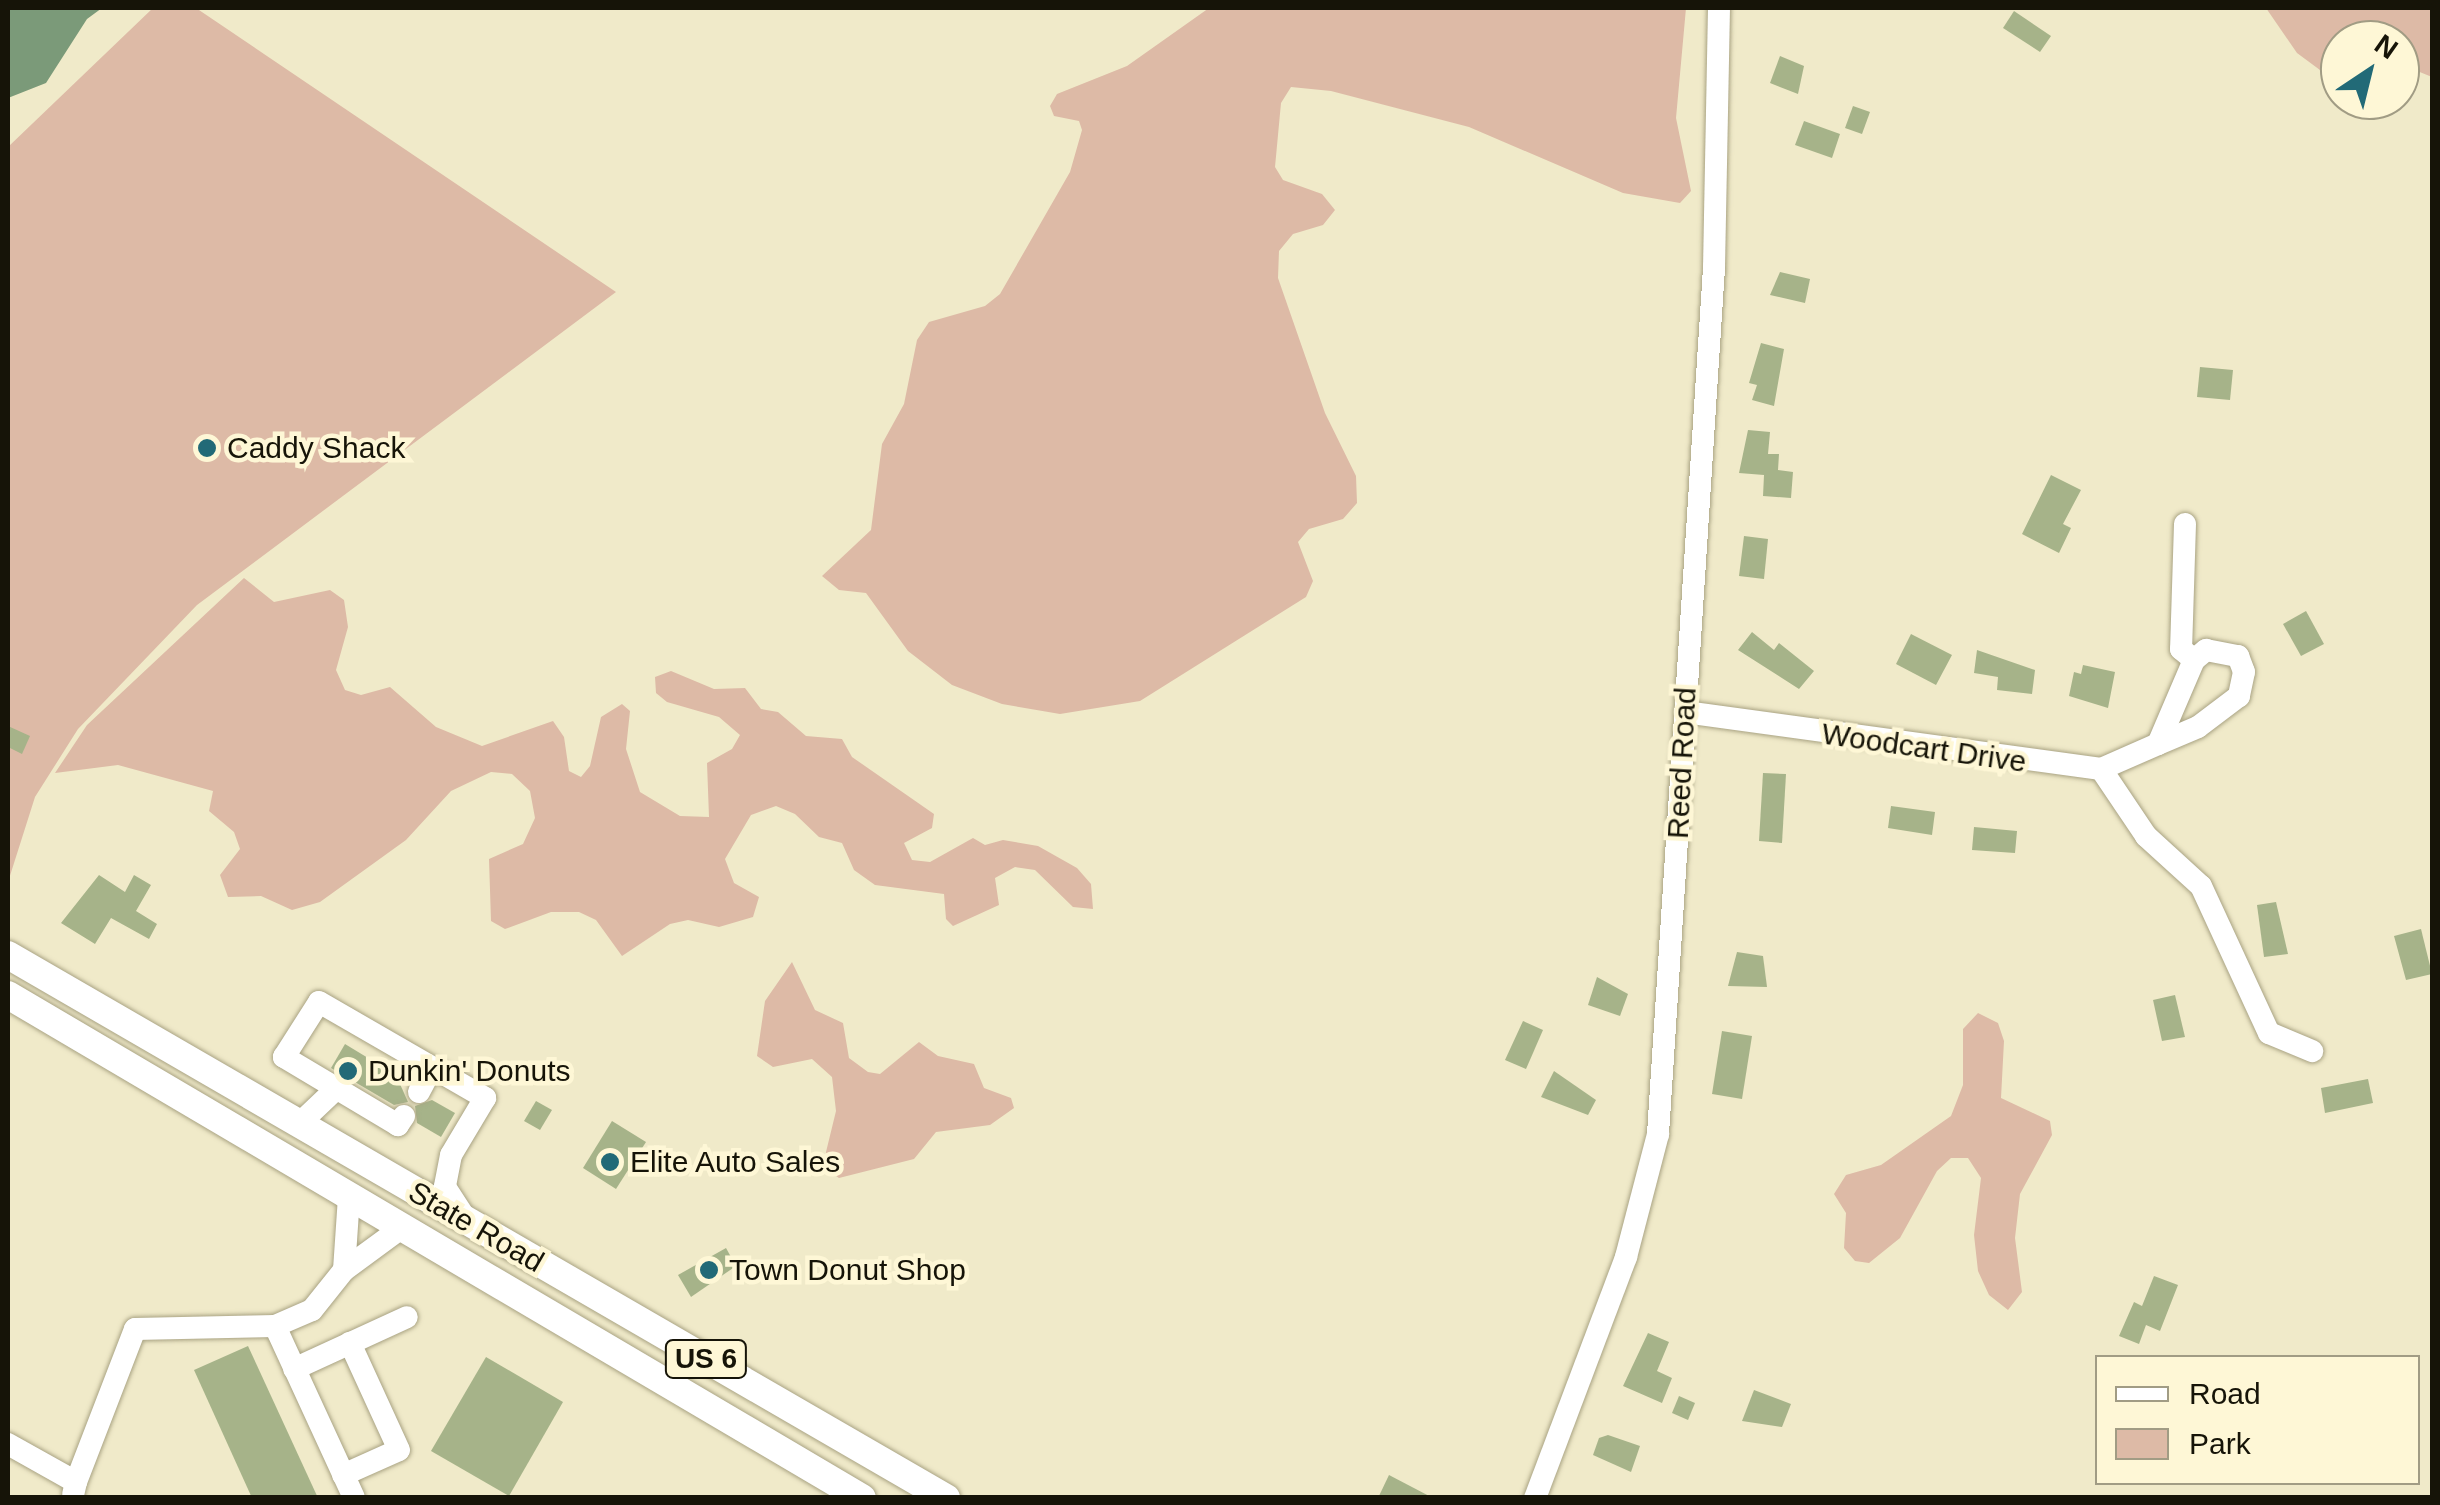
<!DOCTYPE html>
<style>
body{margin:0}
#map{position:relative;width:2440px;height:1505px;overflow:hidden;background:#f0eac9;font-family:Helvetica,sans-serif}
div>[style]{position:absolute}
.green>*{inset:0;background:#ddbaa6}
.water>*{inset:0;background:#7b9a79}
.building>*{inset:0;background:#a6b389}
.roads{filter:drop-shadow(0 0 2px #a9a383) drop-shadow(0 0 2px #a9a383)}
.minor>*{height:22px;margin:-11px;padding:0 11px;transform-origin:11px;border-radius:11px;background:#fff}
.major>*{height:28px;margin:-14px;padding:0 14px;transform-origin:14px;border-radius:14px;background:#fff}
.dots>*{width:28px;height:28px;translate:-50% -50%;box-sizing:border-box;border:5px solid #fef7d6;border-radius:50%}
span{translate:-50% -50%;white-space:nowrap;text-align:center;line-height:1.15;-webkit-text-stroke:9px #fef7d6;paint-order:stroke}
.shield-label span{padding:2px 8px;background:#fef7d6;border:2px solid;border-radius:8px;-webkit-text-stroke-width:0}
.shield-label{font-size:28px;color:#161408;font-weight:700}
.poi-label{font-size:30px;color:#161408}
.left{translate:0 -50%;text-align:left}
.street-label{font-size:30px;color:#161408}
.frame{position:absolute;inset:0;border:10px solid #161408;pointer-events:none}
.legend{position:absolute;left:2095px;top:1355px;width:325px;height:130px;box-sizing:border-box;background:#fef7d6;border:2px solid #a19c84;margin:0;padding:12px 18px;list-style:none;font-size:30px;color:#161408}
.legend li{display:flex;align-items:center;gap:20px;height:50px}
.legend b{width:50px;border:2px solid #a19c84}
.north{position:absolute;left:2320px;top:20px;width:100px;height:100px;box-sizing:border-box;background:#fef7d6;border:2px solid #a19c84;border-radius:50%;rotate:35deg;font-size:28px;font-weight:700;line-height:40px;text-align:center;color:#161408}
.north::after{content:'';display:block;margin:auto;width:35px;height:45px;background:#226a77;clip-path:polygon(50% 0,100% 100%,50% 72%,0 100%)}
</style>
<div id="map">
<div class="green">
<div style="clip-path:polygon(153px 8px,196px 8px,616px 292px,197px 605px,78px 729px,35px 797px,8px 882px,8px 147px)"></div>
<div style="clip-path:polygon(1209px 8px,1686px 8px,1676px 118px,1691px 191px,1680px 203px,1623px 193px,1469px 127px,1331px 91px,1291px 87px,1281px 103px,1275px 167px,1283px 180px,1322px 194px,1335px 210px,1323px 225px,1293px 234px,1279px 251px,1278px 278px,1325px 413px,1356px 476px,1357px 503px,1343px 519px,1309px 529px,1298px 542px,1313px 581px,1306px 597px,1140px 701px,1060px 714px,1002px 704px,952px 685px,908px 651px,866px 593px,839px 590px,822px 576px,871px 530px,882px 444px,904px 404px,917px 340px,929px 322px,985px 306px,1000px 294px,1070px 172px,1082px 130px,1079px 121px,1054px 116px,1050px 106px,1057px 94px,1127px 66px)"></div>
<div style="clip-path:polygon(2266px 8px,2432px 8px,2432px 77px,2400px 64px,2400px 40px,2340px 40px,2340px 68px,2320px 70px,2297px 53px)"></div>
<div style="clip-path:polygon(244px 578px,274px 602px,330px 590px,344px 600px,348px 627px,336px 670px,345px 690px,361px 695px,390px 687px,436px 727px,482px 746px,553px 721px,564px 737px,569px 771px,581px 777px,590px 766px,601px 717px,622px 704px,630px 711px,626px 749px,640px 792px,680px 816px,709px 817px,707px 763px,732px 749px,740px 735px,719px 717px,667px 702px,656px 693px,655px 677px,671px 671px,714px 689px,745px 688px,761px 709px,778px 712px,806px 736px,842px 739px,852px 757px,934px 814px,932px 828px,904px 843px,912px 860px,930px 862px,973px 838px,985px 845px,1003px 840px,1038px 846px,1077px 868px,1091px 884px,1093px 909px,1073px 907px,1035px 870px,1015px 867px,995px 878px,999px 905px,953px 926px,946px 919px,944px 894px,875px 885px,854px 870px,842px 843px,819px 837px,795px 814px,776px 806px,751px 815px,725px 859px,734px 883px,759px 897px,753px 917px,719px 927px,688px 920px,670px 924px,622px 956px,596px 920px,579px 912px,551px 912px,505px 929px,491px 921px,489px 859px,523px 844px,535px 818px,530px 791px,512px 774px,491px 772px,451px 791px,406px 840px,320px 902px,292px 910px,261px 896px,228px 897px,220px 875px,240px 849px,234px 832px,209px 811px,213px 791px,118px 765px,55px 773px,87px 725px)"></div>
<div style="clip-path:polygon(792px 962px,815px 1010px,843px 1023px,849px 1058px,868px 1072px,880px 1074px,919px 1042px,938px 1056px,974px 1064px,984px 1088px,1011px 1098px,1014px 1108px,990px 1125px,936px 1132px,914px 1159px,839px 1178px,829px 1171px,826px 1152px,836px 1111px,832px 1077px,812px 1059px,773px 1067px,757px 1056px,765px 1001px)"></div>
<div style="clip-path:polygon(1978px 1013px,1998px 1023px,2004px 1041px,2001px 1098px,2050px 1121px,2052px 1135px,2020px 1194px,2015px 1238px,2022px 1292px,2008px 1310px,1989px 1295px,1978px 1271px,1974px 1235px,1981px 1178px,1968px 1158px,1951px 1158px,1937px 1171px,1900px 1238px,1869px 1263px,1855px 1261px,1844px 1248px,1846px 1213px,1834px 1194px,1846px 1175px,1881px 1165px,1951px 1116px,1963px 1085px,1963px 1029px)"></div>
</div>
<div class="water">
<div style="clip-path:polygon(8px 8px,102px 8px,87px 19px,46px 83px,8px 98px)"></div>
</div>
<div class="building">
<div style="clip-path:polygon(2014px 11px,2051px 36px,2040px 52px,2003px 28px)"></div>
<div style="clip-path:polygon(1780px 56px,1804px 66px,1798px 94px,1770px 83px)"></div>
<div style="clip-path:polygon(1853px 106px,1870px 112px,1862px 134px,1845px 128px)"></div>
<div style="clip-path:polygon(1804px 121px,1840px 134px,1832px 158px,1795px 145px)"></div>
<div style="clip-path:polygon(1780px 272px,1810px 279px,1805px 303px,1770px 295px)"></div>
<div style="clip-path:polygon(1761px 343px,1784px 349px,1774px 406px,1752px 400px,1757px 385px,1749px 383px)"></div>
<div style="clip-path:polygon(2200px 367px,2233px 370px,2230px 400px,2197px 397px)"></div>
<div style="clip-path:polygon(1748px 430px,1770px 432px,1768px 454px,1779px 454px,1778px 470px,1793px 472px,1791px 498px,1763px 496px,1764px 475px,1739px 473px)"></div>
<div style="clip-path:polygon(2051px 475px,2081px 490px,2063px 524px,2071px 528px,2059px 553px,2022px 534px)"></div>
<div style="clip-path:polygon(1744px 536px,1768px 539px,1764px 579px,1739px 576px)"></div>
<div style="clip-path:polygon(2306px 611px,2324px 644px,2301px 656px,2283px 624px)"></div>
<div style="clip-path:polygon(1752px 632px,1774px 650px,1779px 643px,1814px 671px,1799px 689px,1738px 650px)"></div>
<div style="clip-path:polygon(1911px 634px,1952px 655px,1936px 685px,1896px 664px)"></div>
<div style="clip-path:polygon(1977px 650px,2035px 670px,2032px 694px,1997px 690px,1998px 677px,1974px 673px)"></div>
<div style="clip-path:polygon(2083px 665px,2115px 672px,2108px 708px,2069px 696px,2074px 672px,2081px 674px)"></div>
<div style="clip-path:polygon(8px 726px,30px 736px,22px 754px,8px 747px)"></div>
<div style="clip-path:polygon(1763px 773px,1786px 774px,1782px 843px,1759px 841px)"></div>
<div style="clip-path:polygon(1891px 806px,1935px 812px,1932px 835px,1888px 828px)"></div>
<div style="clip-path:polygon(1974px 827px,2017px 831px,2015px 853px,1972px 850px)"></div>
<div style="clip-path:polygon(99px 875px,125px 892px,134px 875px,151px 885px,136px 911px,157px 924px,149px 939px,111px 918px,95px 944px,61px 923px)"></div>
<div style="clip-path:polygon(2276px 902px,2288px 954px,2264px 957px,2257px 905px)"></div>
<div style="clip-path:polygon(2421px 929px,2432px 974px,2406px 980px,2394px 936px)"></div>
<div style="clip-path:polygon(1737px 952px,1763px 956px,1767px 987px,1728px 986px)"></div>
<div style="clip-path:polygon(1597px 977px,1628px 994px,1620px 1016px,1588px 1005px)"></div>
<div style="clip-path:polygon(2175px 995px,2185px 1037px,2162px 1041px,2153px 1000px)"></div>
<div style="clip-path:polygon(1523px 1021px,1543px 1030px,1526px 1069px,1505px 1060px)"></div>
<div style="clip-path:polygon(1722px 1031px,1752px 1036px,1742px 1099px,1712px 1094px)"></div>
<div style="clip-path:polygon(345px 1044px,396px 1075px,408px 1102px,394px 1105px,331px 1068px)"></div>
<div style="clip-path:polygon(1554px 1071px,1596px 1100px,1588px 1115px,1541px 1097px)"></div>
<div style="clip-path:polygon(2368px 1079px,2373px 1103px,2325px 1113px,2321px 1088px)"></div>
<div style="clip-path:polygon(432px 1100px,455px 1113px,441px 1137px,417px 1123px,415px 1106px)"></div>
<div style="clip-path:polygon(536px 1101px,552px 1110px,540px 1130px,524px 1121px)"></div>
<div style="clip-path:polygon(612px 1121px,646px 1142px,616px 1189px,583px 1168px)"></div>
<div style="clip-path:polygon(726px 1248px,736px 1266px,691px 1297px,678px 1275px)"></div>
<div style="clip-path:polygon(2154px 1276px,2178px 1285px,2160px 1331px,2146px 1325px,2139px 1344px,2119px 1336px,2134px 1302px,2142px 1306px)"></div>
<div style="clip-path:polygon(1648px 1333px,1669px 1342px,1657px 1371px,1672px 1378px,1662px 1403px,1623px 1386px)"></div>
<div style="clip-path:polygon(248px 1346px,318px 1498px,252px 1498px,194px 1370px)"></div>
<div style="clip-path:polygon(486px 1357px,563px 1402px,509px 1496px,431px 1451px)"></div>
<div style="clip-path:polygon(1754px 1390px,1791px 1404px,1782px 1427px,1742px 1421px)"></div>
<div style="clip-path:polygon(1679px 1396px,1695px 1403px,1688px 1420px,1672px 1413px)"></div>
<div style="clip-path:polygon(1608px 1435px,1640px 1446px,1631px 1472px,1593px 1455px,1599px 1438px)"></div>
<div style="clip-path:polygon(1389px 1475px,1433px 1498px,1378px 1498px)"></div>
</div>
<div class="roads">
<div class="minor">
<div style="left:2185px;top:524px;width:125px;rotate:91.8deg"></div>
<div style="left:2181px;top:649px;width:17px;rotate:40deg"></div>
<div style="left:1685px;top:712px;width:420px;rotate:7.8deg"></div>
<div style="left:2101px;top:769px;width:62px;rotate:-23.7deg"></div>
<div style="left:2158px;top:744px;width:91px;rotate:-66.8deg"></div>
<div style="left:2194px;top:660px;width:16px;rotate:-40deg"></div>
<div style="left:2206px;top:650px;width:33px;rotate:11deg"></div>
<div style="left:2238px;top:656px;width:17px;rotate:69deg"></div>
<div style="left:2244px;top:672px;width:25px;rotate:102deg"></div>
<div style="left:2239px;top:696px;width:51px;rotate:142.9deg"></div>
<div style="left:2198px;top:727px;width:43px;rotate:157deg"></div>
<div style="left:2101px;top:769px;width:81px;rotate:56.1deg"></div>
<div style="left:2146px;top:836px;width:74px;rotate:42.3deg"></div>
<div style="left:2201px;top:886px;width:162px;rotate:65.2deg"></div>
<div style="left:2269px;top:1033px;width:47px;rotate:22.7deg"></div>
<div style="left:419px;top:1092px;width:27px;rotate:-62deg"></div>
<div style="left:404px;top:1116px;width:11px;rotate:124deg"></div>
<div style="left:398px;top:1125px;width:133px;rotate:-149.2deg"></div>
<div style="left:284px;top:1057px;width:65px;rotate:-57.5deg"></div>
<div style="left:319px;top:1002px;width:192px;rotate:30deg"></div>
<div style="left:485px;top:1098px;width:66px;rotate:120.8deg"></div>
<div style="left:451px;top:1155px;width:33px;rotate:101deg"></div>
<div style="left:445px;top:1187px;width:37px;rotate:57deg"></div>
<div style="left:299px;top:1124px;width:52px;rotate:-43.5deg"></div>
<div style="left:344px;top:1270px;width:73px;rotate:-86.1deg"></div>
<div style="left:275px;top:1326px;width:189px;rotate:65.3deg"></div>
<div style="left:294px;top:1369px;width:124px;rotate:-24.7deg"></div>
<div style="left:8px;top:1444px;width:78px;rotate:29.2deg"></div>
<div style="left:76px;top:1482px;width:13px;rotate:103deg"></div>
<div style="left:343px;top:1475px;width:61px;rotate:-24.1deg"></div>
<div style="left:399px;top:1450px;width:118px;rotate:-114.6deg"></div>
<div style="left:76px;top:1482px;width:164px;rotate:-68.9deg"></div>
<div style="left:135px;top:1329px;width:140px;rotate:-1.2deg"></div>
<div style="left:275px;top:1326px;width:40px;rotate:-23.4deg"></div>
<div style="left:312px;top:1310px;width:51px;rotate:-51.3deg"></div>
<div style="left:344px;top:1270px;width:69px;rotate:-36.2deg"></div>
<div style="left:1535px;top:1498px;width:258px;rotate:-69.3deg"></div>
<div style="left:1626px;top:1257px;width:127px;rotate:-75.4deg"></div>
<div style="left:1658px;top:1134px;width:868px;rotate:-86.3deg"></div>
<div style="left:1714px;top:268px;width:260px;rotate:-88.9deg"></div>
</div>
<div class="major">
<div style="left:8px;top:955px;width:1084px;rotate:30.07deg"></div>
<div style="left:8px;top:995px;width:991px;rotate:30.5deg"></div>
</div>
</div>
<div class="dots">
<div style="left:207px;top:448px;background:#226a77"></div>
<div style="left:348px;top:1071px;background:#226a77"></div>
<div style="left:610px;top:1162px;background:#226a77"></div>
<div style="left:709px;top:1270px;background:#226a77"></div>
</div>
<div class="shield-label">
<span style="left:706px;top:1359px">US 6</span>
</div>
<div class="poi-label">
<span class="left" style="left:227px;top:448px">Caddy Shack</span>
<span class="left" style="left:368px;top:1071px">Dunkin' Donuts</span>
<span class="left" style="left:630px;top:1162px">Elite Auto Sales</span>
<span class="left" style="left:729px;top:1270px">Town Donut Shop</span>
</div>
<div class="street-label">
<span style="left:1924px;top:748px;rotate:8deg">Woodcart Drive</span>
<span style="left:1682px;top:763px;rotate:-87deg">Reed Road</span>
<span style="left:476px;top:1227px;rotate:30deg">State Road</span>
</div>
<div class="frame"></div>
<ul class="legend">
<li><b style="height:12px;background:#fff"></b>Road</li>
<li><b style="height:28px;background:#ddbaa6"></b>Park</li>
</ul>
<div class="north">N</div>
</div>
